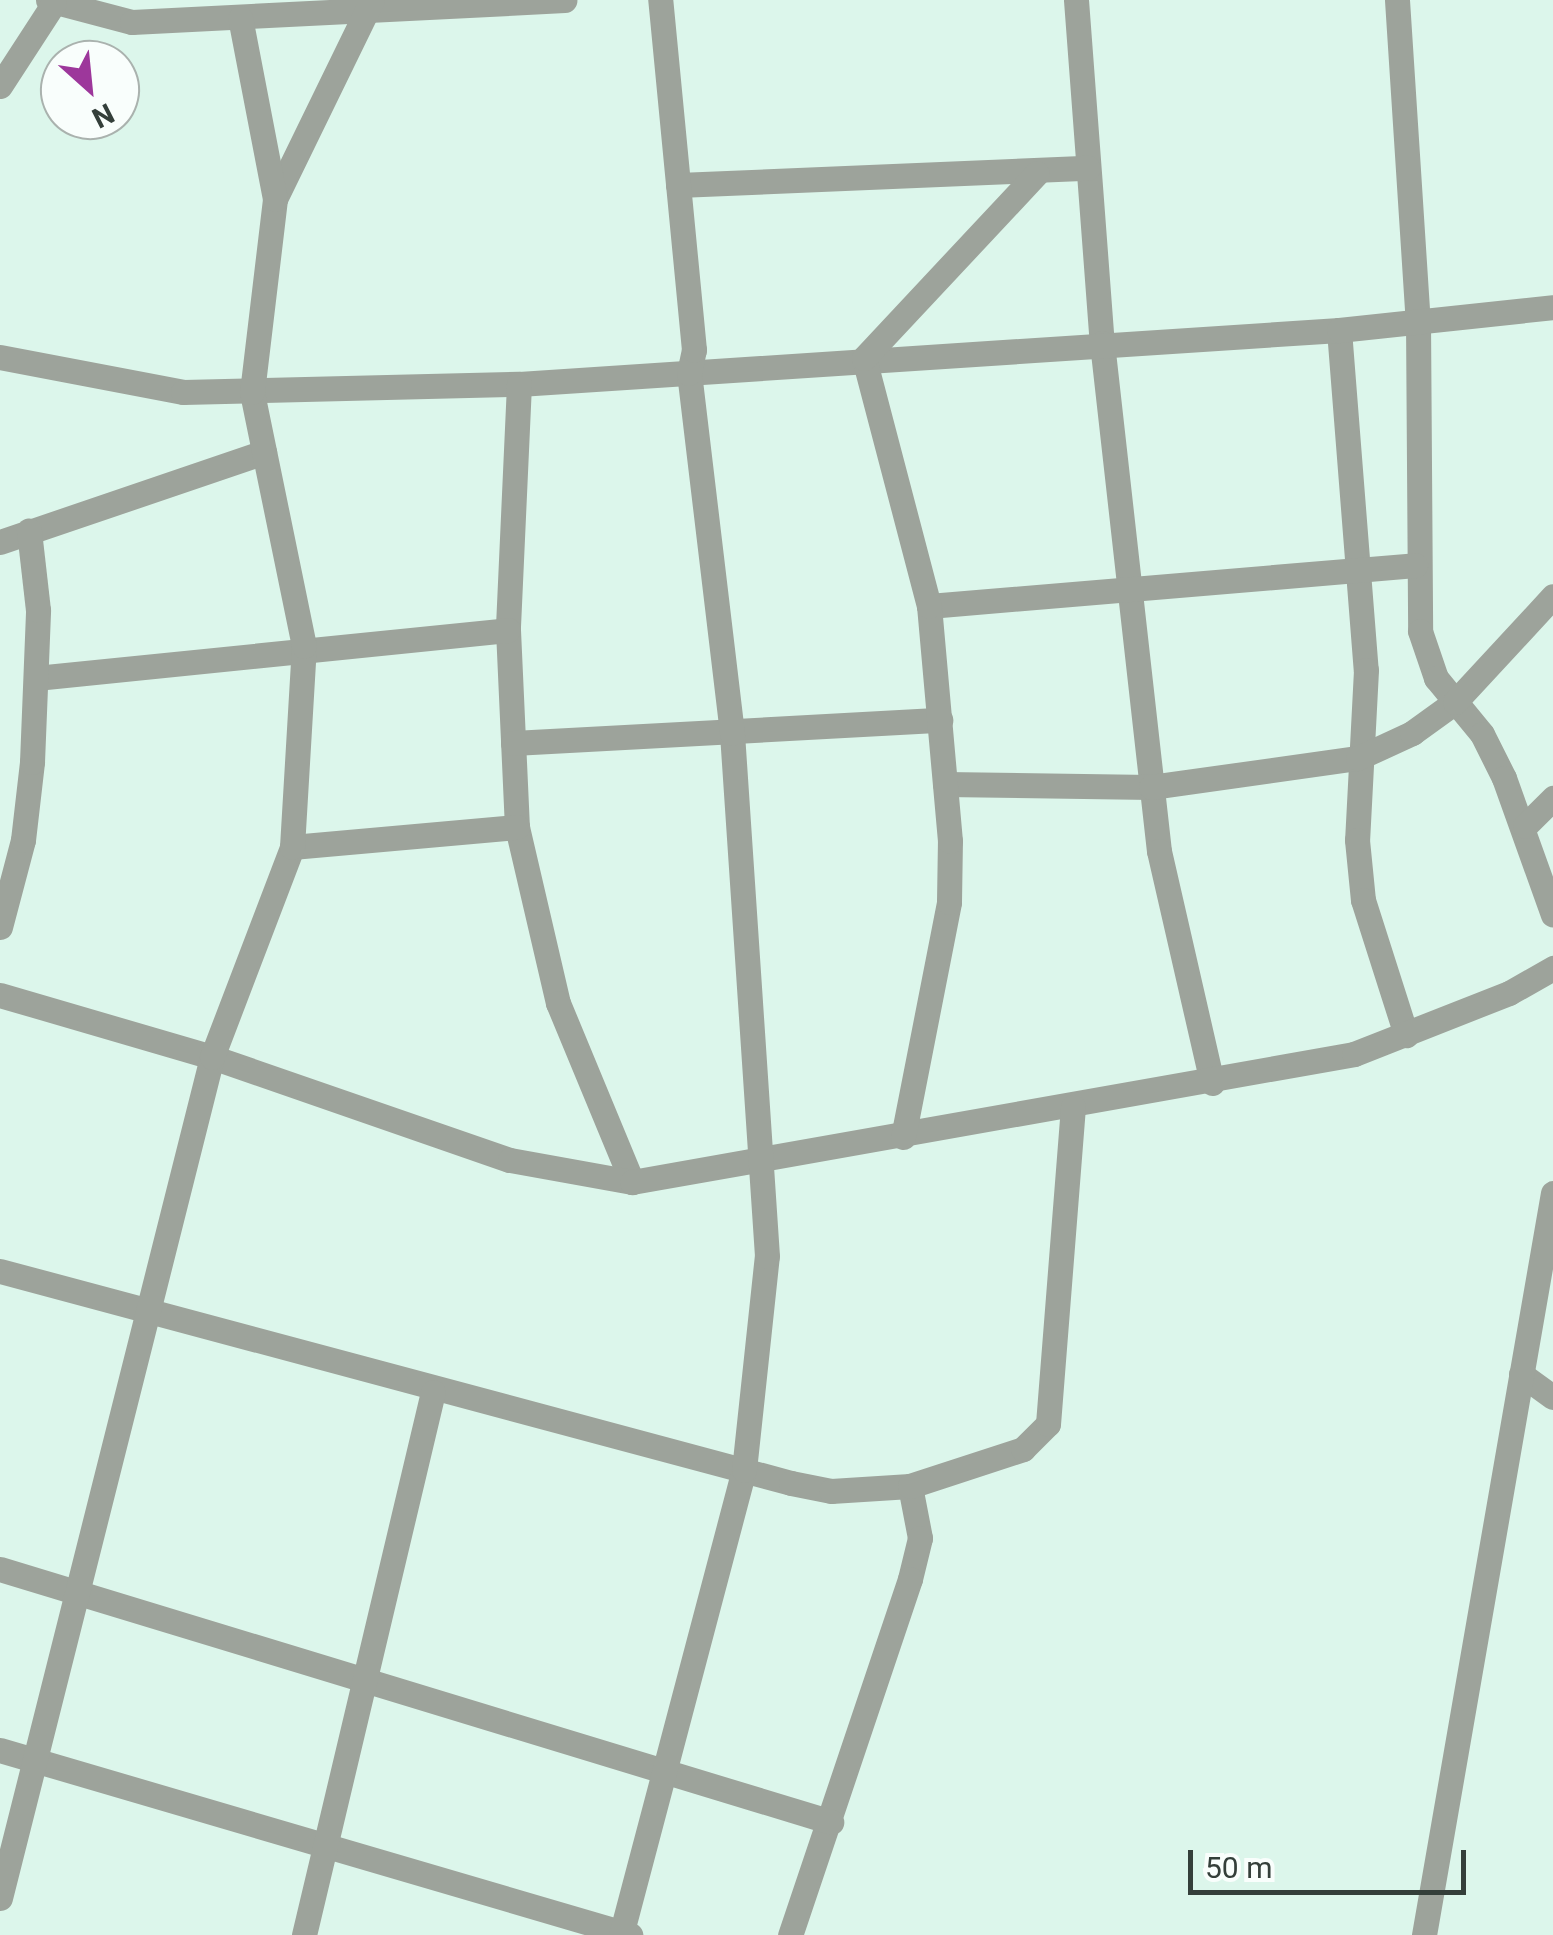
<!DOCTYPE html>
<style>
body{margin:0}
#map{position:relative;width:1553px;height:1935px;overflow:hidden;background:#dcf6eb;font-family:Roboto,sans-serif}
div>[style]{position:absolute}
.street>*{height:25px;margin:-12.5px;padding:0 12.5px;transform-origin:12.5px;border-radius:12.5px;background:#9da39b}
span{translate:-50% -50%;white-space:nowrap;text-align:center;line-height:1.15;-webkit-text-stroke:8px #f9fefc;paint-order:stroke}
.north{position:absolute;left:40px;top:40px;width:100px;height:100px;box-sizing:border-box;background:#f9fefc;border:2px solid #aab2ae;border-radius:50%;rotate:153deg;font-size:28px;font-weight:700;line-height:40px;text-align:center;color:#343f3a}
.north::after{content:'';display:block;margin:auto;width:35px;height:45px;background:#9d379b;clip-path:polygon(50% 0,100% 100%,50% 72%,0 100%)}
.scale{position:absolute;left:1188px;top:1850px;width:278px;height:45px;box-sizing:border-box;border:5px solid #343f3a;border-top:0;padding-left:12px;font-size:30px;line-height:35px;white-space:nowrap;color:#343f3a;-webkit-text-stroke:8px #f9fefc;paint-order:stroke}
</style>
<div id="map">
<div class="street">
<div style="left:48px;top:0;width:87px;rotate:14.7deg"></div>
<div style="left:132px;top:22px;width:433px;rotate:-2.9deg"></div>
<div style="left:1076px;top:0;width:344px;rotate:85.7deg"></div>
<div style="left:1102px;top:343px;width:511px;rotate:83.6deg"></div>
<div style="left:1159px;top:851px;width:238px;rotate:77.1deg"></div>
<div style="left:1397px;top:0;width:322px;rotate:86.3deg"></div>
<div style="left:1418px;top:321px;width:310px;rotate:89.6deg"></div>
<div style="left:1420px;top:631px;width:50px;rotate:71.2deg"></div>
<div style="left:1436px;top:678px;width:72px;rotate:50.6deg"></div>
<div style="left:1482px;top:734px;width:49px;rotate:63.4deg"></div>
<div style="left:1504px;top:778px;width:145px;rotate:70.3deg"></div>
<div style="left:0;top:86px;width:99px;rotate:-57deg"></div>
<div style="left:678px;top:185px;width:410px;rotate:-2.4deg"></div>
<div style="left:275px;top:199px;width:221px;rotate:-64deg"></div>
<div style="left:1339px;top:330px;width:341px;rotate:85.5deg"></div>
<div style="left:1366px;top:670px;width:170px;rotate:93deg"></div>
<div style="left:1357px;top:840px;width:60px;rotate:84.3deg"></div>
<div style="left:1363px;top:900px;width:142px;rotate:72.3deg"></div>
<div style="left:0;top:357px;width:186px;rotate:10.8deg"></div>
<div style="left:183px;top:392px;width:336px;rotate:-1.4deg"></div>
<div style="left:519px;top:384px;width:822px;rotate:-3.77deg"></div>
<div style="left:1339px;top:330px;width:215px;rotate:-6.1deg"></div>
<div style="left:519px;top:384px;width:246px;rotate:92.6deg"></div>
<div style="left:508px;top:630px;width:197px;rotate:87.4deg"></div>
<div style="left:517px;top:827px;width:181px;rotate:76.9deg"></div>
<div style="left:558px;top:1003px;width:194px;rotate:67.5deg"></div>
<div style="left:0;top:542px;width:279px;rotate:-18.8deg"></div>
<div style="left:929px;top:606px;width:488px;rotate:-4.8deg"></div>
<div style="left:36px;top:678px;width:474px;rotate:-5.8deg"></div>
<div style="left:513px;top:743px;width:428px;rotate:-3.1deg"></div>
<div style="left:945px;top:784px;width:206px;rotate:0.8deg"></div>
<div style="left:1151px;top:787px;width:209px;rotate:-8deg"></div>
<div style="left:1358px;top:758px;width:60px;rotate:-24.8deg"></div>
<div style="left:1412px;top:733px;width:53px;rotate:-35.8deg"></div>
<div style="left:1455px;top:702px;width:144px;rotate:-47.2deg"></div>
<div style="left:1525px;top:826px;width:40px;rotate:-45deg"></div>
<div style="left:292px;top:847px;width:226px;rotate:-5.1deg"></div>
<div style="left:0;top:927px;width:90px;rotate:-75.2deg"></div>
<div style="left:23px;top:840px;width:79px;rotate:-83.4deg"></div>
<div style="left:32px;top:762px;width:152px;rotate:-87.7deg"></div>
<div style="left:38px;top:610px;width:80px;rotate:-96.5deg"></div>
<div style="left:0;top:995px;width:221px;rotate:16.3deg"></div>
<div style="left:212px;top:1057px;width:315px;rotate:19.1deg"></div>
<div style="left:510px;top:1160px;width:124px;rotate:10.2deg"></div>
<div style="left:632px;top:1182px;width:733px;rotate:-10.05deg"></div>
<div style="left:1354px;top:1054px;width:167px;rotate:-21.5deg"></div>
<div style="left:1509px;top:993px;width:51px;rotate:-29.6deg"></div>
<div style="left:903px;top:1137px;width:239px;rotate:-78.9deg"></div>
<div style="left:949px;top:902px;width:61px;rotate:-89.1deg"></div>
<div style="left:950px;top:841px;width:236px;rotate:-95.1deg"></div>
<div style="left:929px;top:606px;width:256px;rotate:-104.7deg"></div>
<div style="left:864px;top:358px;width:253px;rotate:-46.9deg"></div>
<div style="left:0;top:1271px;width:819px;rotate:15deg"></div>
<div style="left:791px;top:1483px;width:41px;rotate:11.3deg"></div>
<div style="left:831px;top:1491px;width:79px;rotate:-3.6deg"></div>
<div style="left:910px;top:1486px;width:53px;rotate:79.1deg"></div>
<div style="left:920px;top:1538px;width:42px;rotate:103.7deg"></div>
<div style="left:910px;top:1579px;width:376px;rotate:108.6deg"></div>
<div style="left:1521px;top:1374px;width:39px;rotate:36deg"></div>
<div style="left:910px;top:1486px;width:119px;rotate:-18.1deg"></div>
<div style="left:1023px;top:1449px;width:35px;rotate:-45deg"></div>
<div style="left:1048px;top:1424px;width:318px;rotate:-85.5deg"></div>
<div style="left:0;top:1569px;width:869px;rotate:16.93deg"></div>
<div style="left:0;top:1750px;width:657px;rotate:16.36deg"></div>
<div style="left:0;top:1898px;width:867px;rotate:-75.85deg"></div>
<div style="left:212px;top:1057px;width:225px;rotate:-69.1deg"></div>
<div style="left:292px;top:847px;width:201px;rotate:-86.6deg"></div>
<div style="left:304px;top:646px;width:259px;rotate:-101.6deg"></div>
<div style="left:252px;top:392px;width:194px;rotate:-83.2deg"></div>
<div style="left:275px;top:199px;width:184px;rotate:-100.9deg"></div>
<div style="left:304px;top:1935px;width:558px;rotate:-76.64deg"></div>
<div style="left:621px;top:1935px;width:481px;rotate:-75.2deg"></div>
<div style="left:744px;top:1470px;width:215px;rotate:-83.9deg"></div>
<div style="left:767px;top:1256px;width:524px;rotate:-93.83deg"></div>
<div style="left:732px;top:733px;width:363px;rotate:-96.8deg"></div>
<div style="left:689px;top:373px;width:24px;rotate:-78deg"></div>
<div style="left:694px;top:350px;width:352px;rotate:-95.5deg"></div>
<div style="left:1424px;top:1935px;width:753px;rotate:-80.14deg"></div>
</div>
<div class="north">N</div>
<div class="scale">50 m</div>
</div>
